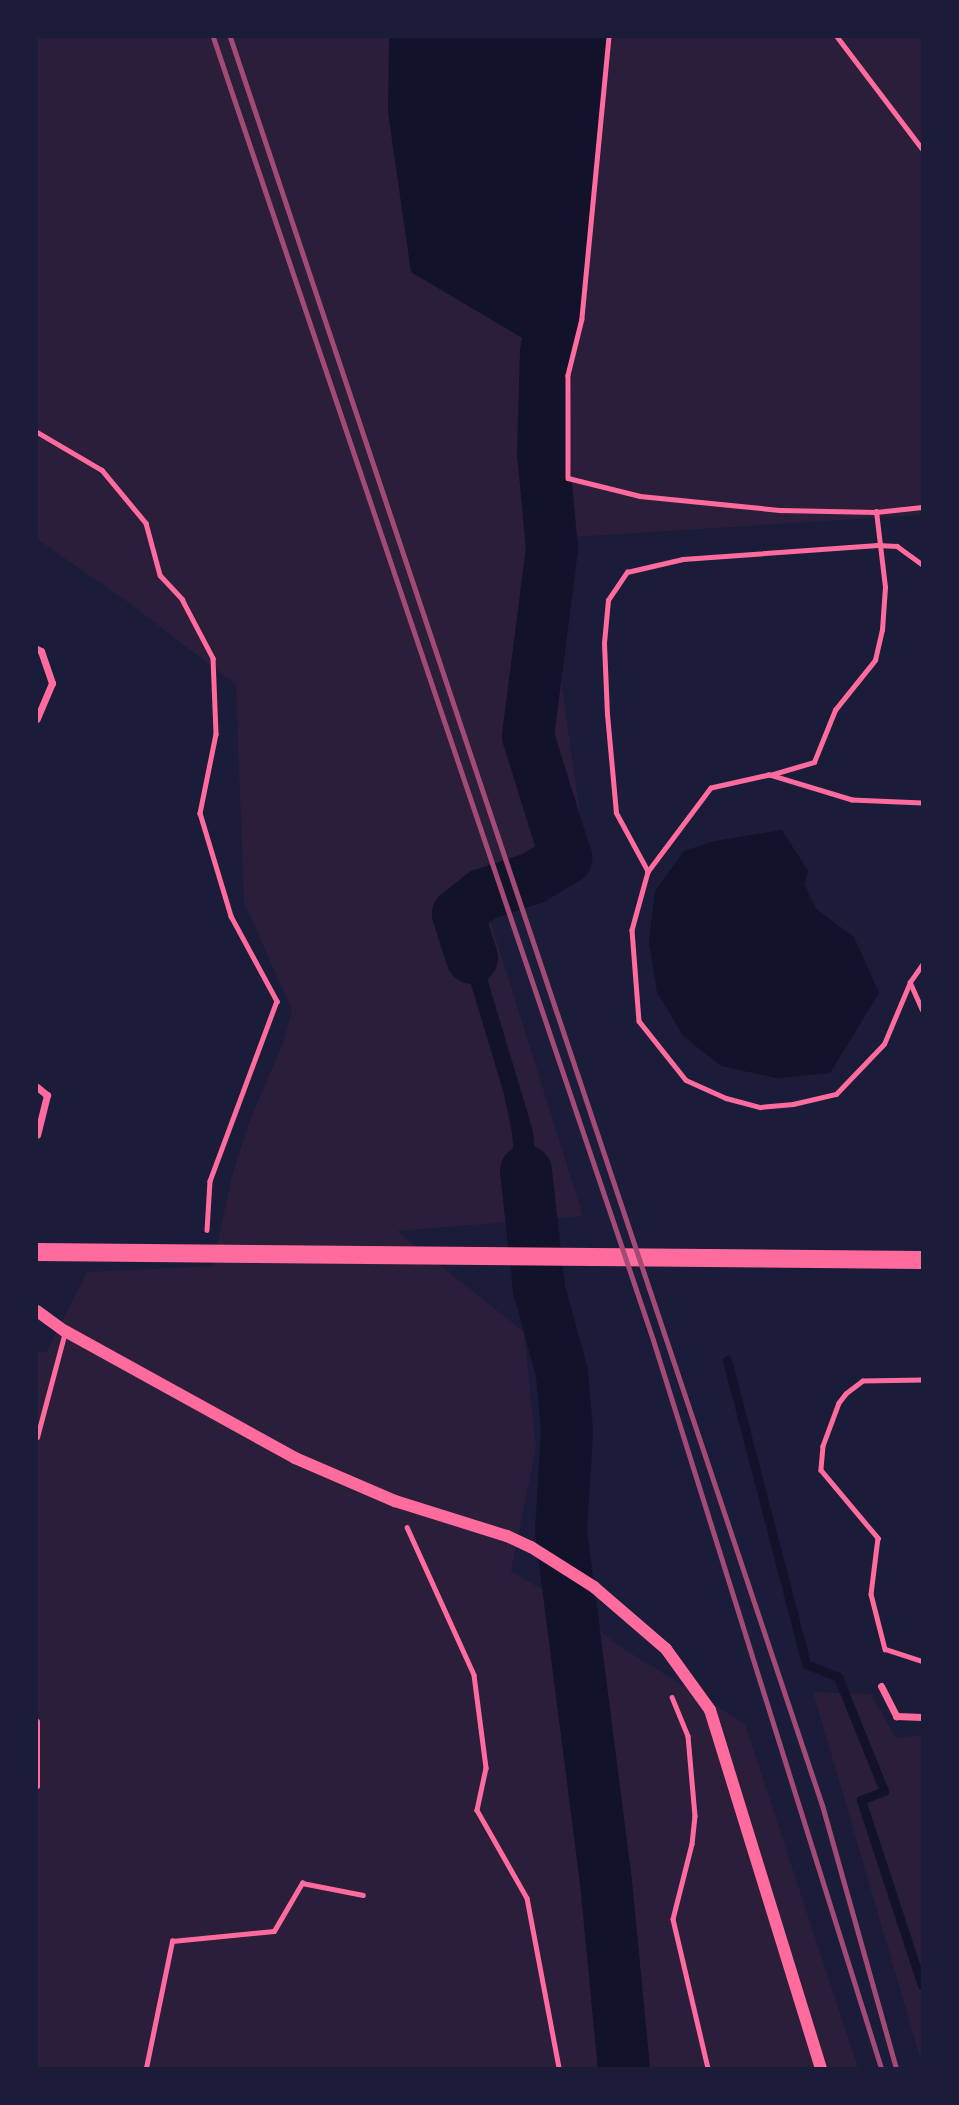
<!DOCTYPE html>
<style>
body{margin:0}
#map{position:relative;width:959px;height:2105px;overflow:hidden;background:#1b1b3a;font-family:"Roboto Condensed",sans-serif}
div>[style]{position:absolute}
.green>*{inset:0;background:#2a1e3b}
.water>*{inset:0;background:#12122b}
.stream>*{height:9px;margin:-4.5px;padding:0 4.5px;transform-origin:4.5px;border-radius:4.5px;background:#12122b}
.river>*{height:52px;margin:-26px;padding:0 26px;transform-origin:26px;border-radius:26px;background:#12122b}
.path>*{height:4.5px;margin:-2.25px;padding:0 2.25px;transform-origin:2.25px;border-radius:2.25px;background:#ff6b9d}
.service>*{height:5px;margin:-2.5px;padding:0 2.5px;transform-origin:2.5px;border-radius:2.5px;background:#ff6b9d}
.minor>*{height:7px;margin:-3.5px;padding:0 3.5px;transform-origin:3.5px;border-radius:3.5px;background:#ff6b9d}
.tertiary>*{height:12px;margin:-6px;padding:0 6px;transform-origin:6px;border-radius:6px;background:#ff6b9d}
.primary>*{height:18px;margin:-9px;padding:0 9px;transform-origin:9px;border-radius:9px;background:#ff6b9d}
.rail>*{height:5px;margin:-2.5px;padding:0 2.5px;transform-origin:2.5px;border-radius:2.5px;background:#a44b75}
span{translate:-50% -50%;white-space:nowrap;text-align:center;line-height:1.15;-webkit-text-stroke:7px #1b1b3a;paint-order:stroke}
.frame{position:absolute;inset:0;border:38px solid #1b1b3a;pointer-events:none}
</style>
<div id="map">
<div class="green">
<div style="clip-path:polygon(37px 37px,922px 37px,922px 515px,541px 539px,583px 835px,484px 901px,583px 1216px,397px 1231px,524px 1332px,536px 1448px,511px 1571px,551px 1595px,621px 1647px,745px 1724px,858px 2068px,37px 2068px,37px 1350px,46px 1353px,87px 1272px,213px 1266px,232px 1175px,250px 1120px,284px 1040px,292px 1010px,244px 902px,236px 685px,129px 603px,37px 539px)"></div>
<div style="clip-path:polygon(813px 1692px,871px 1694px,896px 1738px,922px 1735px,922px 2064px)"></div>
</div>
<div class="water">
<div style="clip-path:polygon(389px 37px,574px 37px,546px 352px,411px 272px,388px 112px)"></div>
<div style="clip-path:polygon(564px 549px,539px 736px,542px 765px,574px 865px,538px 805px,517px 734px)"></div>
<div style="clip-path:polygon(782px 830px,808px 871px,804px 884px,816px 909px,854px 937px,879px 993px,830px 1073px,777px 1078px,721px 1066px,683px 1036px,657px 992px,649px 942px,655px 891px,684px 851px,715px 841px)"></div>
<div style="clip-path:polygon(478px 886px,476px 906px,469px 918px,533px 1131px,543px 1243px,522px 1245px,512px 1133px,504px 1094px,448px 908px)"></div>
</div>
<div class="stream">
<div style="left:727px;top:1360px;width:314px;rotate:75.4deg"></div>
<div style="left:806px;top:1664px;width:35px;rotate:22deg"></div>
<div style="left:838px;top:1677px;width:123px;rotate:68deg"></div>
<div style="left:884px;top:1791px;width:25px;rotate:159deg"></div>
<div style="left:861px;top:1800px;width:195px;rotate:71.8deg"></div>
</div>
<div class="river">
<div style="left:472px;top:958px;width:46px;rotate:-107.7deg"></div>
<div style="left:458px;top:914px;width:31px;rotate:-38deg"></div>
<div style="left:482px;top:895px;width:54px;rotate:-18.4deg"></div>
<div style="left:533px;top:878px;width:39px;rotate:-31deg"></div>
<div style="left:566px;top:858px;width:128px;rotate:-107.3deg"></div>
<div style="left:528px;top:736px;width:190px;rotate:-82.7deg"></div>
<div style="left:552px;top:548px;width:95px;rotate:-95.4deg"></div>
<div style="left:543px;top:453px;width:101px;rotate:-88.3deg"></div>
<div style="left:546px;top:352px;width:63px;rotate:-78.2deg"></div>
<div style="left:559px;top:290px;width:254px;rotate:-84.8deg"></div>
<div style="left:526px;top:1171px;width:119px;rotate:83.7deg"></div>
<div style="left:539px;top:1289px;width:87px;rotate:74.7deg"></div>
<div style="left:562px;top:1373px;width:58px;rotate:85.1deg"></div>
<div style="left:567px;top:1431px;width:100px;rotate:93.4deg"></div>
<div style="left:561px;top:1531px;width:354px;rotate:82.7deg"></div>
<div style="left:606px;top:1882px;width:187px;rotate:84.5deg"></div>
</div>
<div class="path">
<div style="left:609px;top:37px;width:283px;rotate:95.5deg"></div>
<div style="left:582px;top:319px;width:58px;rotate:104deg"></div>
<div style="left:568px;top:375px;width:103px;rotate:90deg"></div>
<div style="left:568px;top:478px;width:74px;rotate:14deg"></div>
<div style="left:640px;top:496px;width:142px;rotate:5.7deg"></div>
<div style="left:781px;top:510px;width:95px;rotate:1.2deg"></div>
<div style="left:876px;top:512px;width:46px;rotate:-6.2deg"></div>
<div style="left:37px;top:432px;width:75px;rotate:30.3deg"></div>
<div style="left:102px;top:470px;width:69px;rotate:50.3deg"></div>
<div style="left:146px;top:523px;width:54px;rotate:74.9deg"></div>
<div style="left:160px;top:575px;width:33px;rotate:47deg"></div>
<div style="left:182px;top:599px;width:67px;rotate:62.3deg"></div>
<div style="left:213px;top:658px;width:76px;rotate:87.7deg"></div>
<div style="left:216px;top:734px;width:81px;rotate:101.4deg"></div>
<div style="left:200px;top:813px;width:108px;rotate:73.2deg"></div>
<div style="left:231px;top:916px;width:97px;rotate:61.6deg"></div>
<div style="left:277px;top:1001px;width:192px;rotate:110.4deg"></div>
<div style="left:210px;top:1181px;width:49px;rotate:93.5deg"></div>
<div style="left:770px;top:775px;width:46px;rotate:-16.5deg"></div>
<div style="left:814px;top:762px;width:56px;rotate:-68deg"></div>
<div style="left:835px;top:710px;width:64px;rotate:-51.3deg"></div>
<div style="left:875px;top:660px;width:31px;rotate:-77deg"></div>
<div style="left:882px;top:630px;width:43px;rotate:-86deg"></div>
<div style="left:885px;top:587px;width:76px;rotate:-96.8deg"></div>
<div style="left:922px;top:803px;width:70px;rotate:-177.5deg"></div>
<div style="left:852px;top:800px;width:87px;rotate:-163.2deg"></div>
<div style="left:769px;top:775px;width:59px;rotate:167.4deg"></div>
<div style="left:711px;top:788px;width:105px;rotate:126.9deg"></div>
<div style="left:648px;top:872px;width:60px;rotate:105.4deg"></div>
<div style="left:632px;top:930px;width:91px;rotate:85.6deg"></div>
<div style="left:639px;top:1021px;width:75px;rotate:51.5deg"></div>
<div style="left:686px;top:1080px;width:44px;rotate:24.2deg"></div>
<div style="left:726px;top:1098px;width:35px;rotate:15deg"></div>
<div style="left:760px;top:1107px;width:33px;rotate:-5deg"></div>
<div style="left:793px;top:1104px;width:44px;rotate:-13.1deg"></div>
<div style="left:836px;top:1094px;width:69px;rotate:-46.2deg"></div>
<div style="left:884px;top:1044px;width:67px;rotate:-67.2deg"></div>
<div style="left:910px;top:982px;width:21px;rotate:-55deg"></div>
<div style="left:648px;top:872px;width:67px;rotate:-118.5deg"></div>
<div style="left:616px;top:813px;width:98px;rotate:-95.2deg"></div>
<div style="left:607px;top:715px;width:72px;rotate:-92.4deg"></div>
<div style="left:604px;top:643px;width:43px;rotate:-84.7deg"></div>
<div style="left:608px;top:600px;width:34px;rotate:-56deg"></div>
<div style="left:627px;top:572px;width:57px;rotate:-13.1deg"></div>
<div style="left:683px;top:559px;width:195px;rotate:-4.1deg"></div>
<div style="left:877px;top:545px;width:20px;rotate:3deg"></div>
<div style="left:897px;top:546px;width:31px;rotate:36deg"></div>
<div style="left:910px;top:982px;width:30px;rotate:66deg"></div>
<div style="left:922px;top:1380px;width:59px;rotate:179deg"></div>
<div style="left:863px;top:1381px;width:21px;rotate:143deg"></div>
<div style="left:846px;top:1394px;width:11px;rotate:128deg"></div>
<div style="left:839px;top:1403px;width:46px;rotate:110.4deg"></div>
<div style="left:823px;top:1446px;width:24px;rotate:95deg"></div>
<div style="left:821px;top:1470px;width:89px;rotate:50deg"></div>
<div style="left:878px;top:1538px;width:56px;rotate:97.1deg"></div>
<div style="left:871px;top:1594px;width:57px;rotate:75.7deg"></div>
<div style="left:885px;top:1649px;width:39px;rotate:18deg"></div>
<div style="left:407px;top:1527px;width:162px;rotate:65.6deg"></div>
<div style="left:474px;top:1675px;width:94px;rotate:82.6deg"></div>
<div style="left:486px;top:1768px;width:43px;rotate:102.1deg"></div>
<div style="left:477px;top:1810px;width:101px;rotate:60.4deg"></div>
<div style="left:527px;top:1898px;width:173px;rotate:79.3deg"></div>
<div style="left:672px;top:1697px;width:42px;rotate:67.7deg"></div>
<div style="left:688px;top:1736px;width:80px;rotate:85deg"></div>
<div style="left:695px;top:1816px;width:28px;rotate:96deg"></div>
<div style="left:692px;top:1844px;width:77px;rotate:104.2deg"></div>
<div style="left:673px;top:1919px;width:153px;rotate:76.8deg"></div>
<div style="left:146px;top:2068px;width:130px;rotate:-78.4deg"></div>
<div style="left:172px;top:1941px;width:102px;rotate:-5.6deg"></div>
<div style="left:274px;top:1931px;width:56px;rotate:-59.7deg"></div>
<div style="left:302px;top:1883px;width:62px;rotate:11.1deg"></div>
</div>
<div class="service">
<div style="left:837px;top:37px;width:141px;rotate:52.8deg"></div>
<div style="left:37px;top:1437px;width:109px;rotate:-75.1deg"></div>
<div style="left:37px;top:1721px;width:65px;rotate:90deg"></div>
</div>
<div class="minor">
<div style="left:37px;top:649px;width:4px;rotate:27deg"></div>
<div style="left:41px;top:651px;width:34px;rotate:71deg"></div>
<div style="left:52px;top:683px;width:39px;rotate:113deg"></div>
<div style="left:37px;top:1087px;width:13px;rotate:39deg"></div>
<div style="left:47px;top:1095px;width:41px;rotate:104deg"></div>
<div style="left:881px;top:1686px;width:34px;rotate:63deg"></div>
<div style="left:896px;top:1716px;width:26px;rotate:2deg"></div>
</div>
<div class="tertiary">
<div style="left:37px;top:1311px;width:34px;rotate:36deg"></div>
<div style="left:65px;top:1331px;width:263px;rotate:28.9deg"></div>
<div style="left:295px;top:1458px;width:109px;rotate:23.3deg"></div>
<div style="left:395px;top:1501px;width:117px;rotate:17.4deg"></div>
<div style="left:507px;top:1536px;width:26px;rotate:25deg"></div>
<div style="left:531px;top:1547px;width:75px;rotate:32.4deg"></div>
<div style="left:594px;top:1587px;width:95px;rotate:40.7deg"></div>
<div style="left:666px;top:1649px;width:75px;rotate:54.2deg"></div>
<div style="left:710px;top:1710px;width:375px;rotate:72.8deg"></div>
</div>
<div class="primary">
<div style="left:37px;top:1252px;width:885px;rotate:0.52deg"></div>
</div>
<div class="rail">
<div style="left:213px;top:37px;width:1375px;rotate:71.34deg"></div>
<div style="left:653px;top:1340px;width:763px;rotate:72.61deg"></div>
<div style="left:230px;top:37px;width:1864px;rotate:71.49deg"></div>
<div style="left:822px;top:1805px;width:273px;rotate:74.3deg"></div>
</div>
<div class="frame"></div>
</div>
